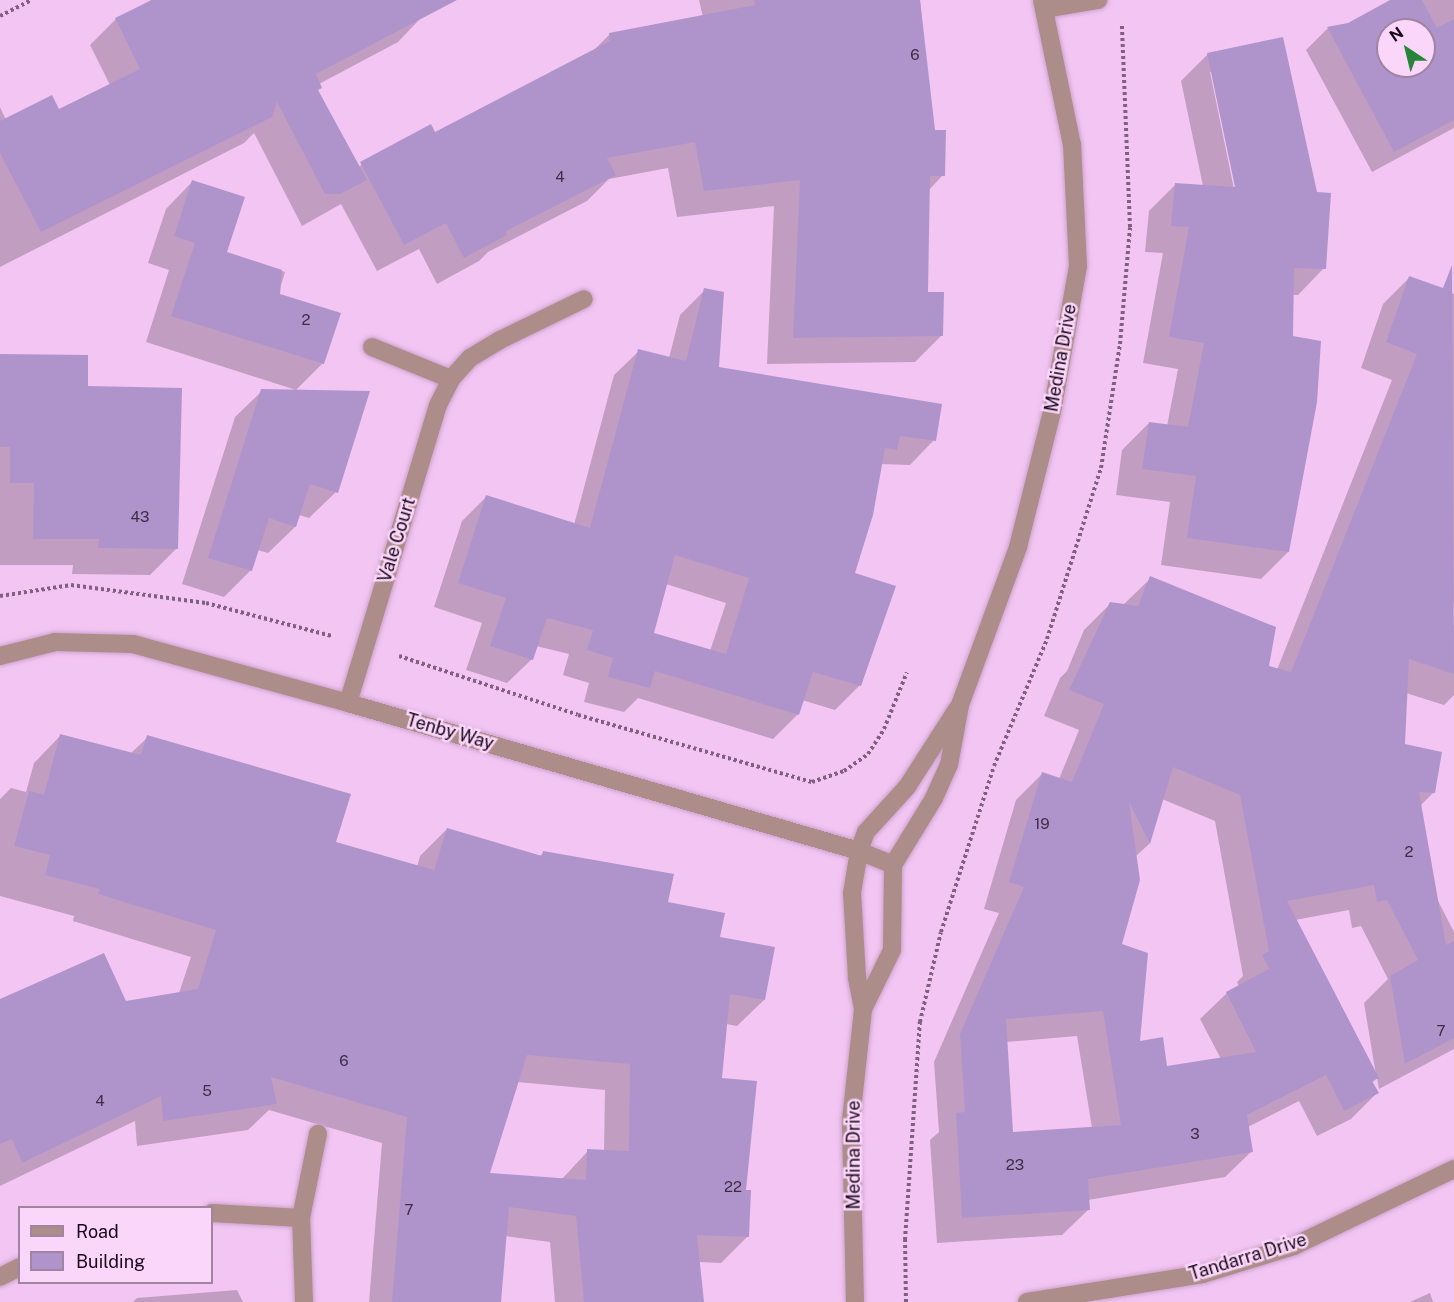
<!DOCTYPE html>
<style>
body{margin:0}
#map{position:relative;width:1454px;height:1302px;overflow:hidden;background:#f3c5f3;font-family:"Public Sans",sans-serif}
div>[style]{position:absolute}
.shadow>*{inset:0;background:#0003}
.building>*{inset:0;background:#af94cc}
.path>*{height:4px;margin-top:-2px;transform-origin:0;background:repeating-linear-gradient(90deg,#7f617f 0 3px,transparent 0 6px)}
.roads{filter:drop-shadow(0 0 2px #cca3cc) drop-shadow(0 0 2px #cca3cc)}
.minor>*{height:18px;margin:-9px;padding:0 9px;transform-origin:9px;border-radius:9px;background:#ac8d89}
span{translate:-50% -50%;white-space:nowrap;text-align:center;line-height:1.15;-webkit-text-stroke:5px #fbd6fb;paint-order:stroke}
.number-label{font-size:15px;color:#3e2b45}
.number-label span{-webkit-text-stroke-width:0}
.street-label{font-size:18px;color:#180818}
.legend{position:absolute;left:18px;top:1206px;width:195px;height:78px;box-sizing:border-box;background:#fbd6fb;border:2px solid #a084a0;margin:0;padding:8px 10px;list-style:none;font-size:18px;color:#180818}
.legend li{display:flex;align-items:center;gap:12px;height:30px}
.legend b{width:30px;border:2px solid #a084a0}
.north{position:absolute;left:1376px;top:18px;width:60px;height:60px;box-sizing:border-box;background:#fbd6fb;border:2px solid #a084a0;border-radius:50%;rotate:325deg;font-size:16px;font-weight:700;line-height:24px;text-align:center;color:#180818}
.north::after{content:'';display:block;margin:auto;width:21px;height:27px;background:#268538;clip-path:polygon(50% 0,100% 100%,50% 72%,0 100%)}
</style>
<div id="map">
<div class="shadow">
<div style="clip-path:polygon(151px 0,438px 0,398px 42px,319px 84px,317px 91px,358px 167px,430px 126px,434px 134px,591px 53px,610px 34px,703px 17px,699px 0,920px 0,933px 132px,943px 175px,929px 190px,927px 293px,941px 336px,915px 362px,767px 364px,774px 206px,677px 217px,668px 168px,609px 179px,587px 201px,488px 252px,479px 261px,437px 284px,419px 249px,377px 271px,341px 204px,302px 226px,254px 133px,244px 143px,0 267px,0 107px,6px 120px,58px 111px,110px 85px,90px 45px,116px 19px)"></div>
<div style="clip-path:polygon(evenodd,1397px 0,1454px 0,1454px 128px,1372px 172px,1306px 50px,1327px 29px,1349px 24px,1397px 0,1388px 30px,1424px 30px,1424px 66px,1388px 66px,1388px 30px)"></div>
<div style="clip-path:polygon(evenodd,1208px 54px,1324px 268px,1298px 295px,1292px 295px,1288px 552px,1261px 579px,1161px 565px,1170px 502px,1116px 495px,1122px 450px,1149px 423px,1167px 426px,1178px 369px,1143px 363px,1163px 253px,1145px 252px,1149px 211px,1176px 184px,1203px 186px,1181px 81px,1208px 54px,1210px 72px,1213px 72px,1238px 194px,1235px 194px,1210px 72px)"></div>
<div style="clip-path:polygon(192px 182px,225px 253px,285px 272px,278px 295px,323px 363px,296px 390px,146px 342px,169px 270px,148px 263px,166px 209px)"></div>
<div style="clip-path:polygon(evenodd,1409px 278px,1454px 294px,1454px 601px,1446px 623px,1454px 626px,1454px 695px,1444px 705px,1406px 693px,1404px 745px,1434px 792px,1420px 806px,1437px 899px,1454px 932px,1454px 1049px,1379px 1089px,1377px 1078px,1372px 1083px,1377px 1093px,1351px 1119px,1317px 1136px,1299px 1101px,1248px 1127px,1252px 1151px,1225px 1177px,1088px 1200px,1089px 1209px,1062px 1235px,937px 1243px,930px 1140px,939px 1132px,934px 1062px,999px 913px,984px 909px,1016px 800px,1042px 774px,1059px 779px,1079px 730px,1044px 716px,1060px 678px,1067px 671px,1084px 630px,1110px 604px,1124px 604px,1151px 578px,1267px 667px,1277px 670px,1392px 380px,1361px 368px,1383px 304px,1409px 278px,1162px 799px,1215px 821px,1243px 976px,1237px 982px,1239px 987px,1227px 993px,1200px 1019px,1221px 1059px,1166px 1068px,1138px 1043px,1120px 945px,1135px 857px,1149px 844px,1162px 799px,1409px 278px,1349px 910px,1352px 928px,1361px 926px,1388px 979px,1364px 1003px,1376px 1075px,1295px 920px,1349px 910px,1409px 278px,1077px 1036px,1092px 1128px,1011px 1134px,1006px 1042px,1077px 1036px)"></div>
<div style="clip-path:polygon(evenodd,705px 290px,717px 368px,934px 440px,910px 465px,880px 464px,853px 574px,860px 685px,835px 710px,802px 700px,798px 714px,773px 739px,638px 698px,624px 712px,584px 702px,589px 683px,563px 675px,569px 654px,536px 646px,532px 659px,507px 683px,466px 670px,482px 623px,434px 607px,462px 521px,487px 496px,574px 525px,614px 375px,639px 351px,669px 358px,680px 315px,705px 290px,666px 584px,726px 603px,710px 651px,653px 634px,666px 584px)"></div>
<div style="clip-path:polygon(0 356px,86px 388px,176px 549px,150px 575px,72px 574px,73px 565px,0 565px)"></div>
<div style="clip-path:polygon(262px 391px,336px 492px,309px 518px,299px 515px,295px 527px,268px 553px,257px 550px,251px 570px,224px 597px,182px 584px,235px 417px)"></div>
<div style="clip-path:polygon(evenodd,60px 736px,130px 754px,148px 737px,334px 843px,417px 867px,420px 856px,447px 829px,539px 857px,544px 852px,667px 903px,718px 938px,764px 1000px,737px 1026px,726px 1024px,720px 1079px,745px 1191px,748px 1236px,721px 1263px,698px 1262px,703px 1302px,555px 1302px,550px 1242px,505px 1236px,500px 1302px,369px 1302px,382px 1143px,269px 1110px,248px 1130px,137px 1146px,135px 1121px,0 1186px,0 1004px,125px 1003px,179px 993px,191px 957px,73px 921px,74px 916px,0 896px,0 799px,11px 788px,26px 792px,34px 763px,60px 736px,517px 1082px,605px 1090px,604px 1151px,588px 1151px,561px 1180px,488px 1174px,517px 1082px)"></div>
<div style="clip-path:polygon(237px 1290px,243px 1302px,260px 1302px,133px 1302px,137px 1298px)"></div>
<div style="clip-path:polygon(1430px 1293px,1433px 1302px,1410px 1302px)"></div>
</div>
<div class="building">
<div style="clip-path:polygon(152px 0,457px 0,316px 74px,322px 88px,318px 90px,367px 180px,340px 194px,325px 194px,277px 102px,272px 117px,41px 232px,0 153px,0 121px,52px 95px,59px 109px,140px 69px,115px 18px)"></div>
<div style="clip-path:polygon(754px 0,920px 0,935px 130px,946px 130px,945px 176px,930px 176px,928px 292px,944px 292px,943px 336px,793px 338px,800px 180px,704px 191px,695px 142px,607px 158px,616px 175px,506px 231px,507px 235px,464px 258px,446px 223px,404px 245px,360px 162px,431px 124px,435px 132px,610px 41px,609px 33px,755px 5px)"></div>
<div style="clip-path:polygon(evenodd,1390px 0,1422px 0,1437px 28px,1454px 19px,1454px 120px,1394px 152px,1327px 27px,1348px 23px,1390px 0,1388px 30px,1424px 30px,1424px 66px,1388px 66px,1388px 30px)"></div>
<div style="clip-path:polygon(1283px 37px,1317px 192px,1331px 193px,1326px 269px,1294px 268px,1293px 336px,1321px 341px,1317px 402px,1289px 552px,1187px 538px,1196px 476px,1142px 469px,1149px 422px,1188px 427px,1204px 343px,1169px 337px,1189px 227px,1171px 226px,1175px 183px,1235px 187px,1207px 53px)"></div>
<div style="clip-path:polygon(192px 180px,245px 197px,227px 252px,282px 270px,280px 294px,341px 313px,324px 364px,171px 316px,195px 243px,174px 236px)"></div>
<div style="clip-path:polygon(evenodd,1452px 265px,1454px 674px,1409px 659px,1405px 744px,1442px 752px,1435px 793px,1419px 792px,1446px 945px,1454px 941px,1454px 1038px,1405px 1064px,1390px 976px,1418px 960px,1387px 900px,1377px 902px,1374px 885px,1287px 901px,1379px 1078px,1372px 1081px,1379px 1093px,1344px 1111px,1326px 1075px,1247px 1115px,1253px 1152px,1088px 1179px,1090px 1210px,962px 1218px,956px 1113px,965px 1112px,960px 1034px,1024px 887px,1009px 882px,1042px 772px,1072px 782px,1104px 704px,1069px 690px,1110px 602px,1138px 606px,1150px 576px,1276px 627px,1269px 666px,1291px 672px,1417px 354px,1386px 342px,1409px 276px,1443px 288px,1452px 265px,1173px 767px,1240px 795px,1269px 951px,1262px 955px,1269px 969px,1226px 992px,1256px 1052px,1167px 1066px,1163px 1037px,1140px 1041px,1148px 953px,1122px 944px,1140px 880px,1129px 802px,1150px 844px,1173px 767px,1452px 265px,1103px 1011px,1121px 1125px,1013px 1132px,1006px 1019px,1103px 1011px)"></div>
<div style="clip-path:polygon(evenodd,704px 288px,724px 292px,719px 367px,942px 404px,936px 441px,900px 436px,897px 450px,885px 448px,873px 515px,855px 573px,896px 586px,861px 686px,813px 672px,799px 715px,655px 671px,650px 688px,608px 677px,613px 658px,587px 650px,593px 630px,547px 618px,533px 660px,490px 646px,506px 598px,458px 583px,486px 495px,590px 528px,638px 349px,686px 361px,704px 288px,675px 555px,749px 578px,726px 654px,654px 633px,675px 555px)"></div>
<div style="clip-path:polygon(0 354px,88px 355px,88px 386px,182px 388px,178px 549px,98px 548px,99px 539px,33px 539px,34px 483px,10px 483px,10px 447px,0 447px)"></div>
<div style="clip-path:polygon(261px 389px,370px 391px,338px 493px,310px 484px,296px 527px,269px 518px,252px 571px,208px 558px)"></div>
<div style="clip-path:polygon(evenodd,60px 734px,141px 755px,147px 735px,351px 794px,336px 842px,434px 870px,447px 828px,542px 856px,543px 851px,674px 874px,668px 902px,725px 913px,720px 937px,775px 947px,765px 1000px,730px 994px,722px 1078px,757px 1081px,746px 1190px,751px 1190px,749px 1237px,697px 1235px,704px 1302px,584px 1302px,576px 1216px,509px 1207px,501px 1302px,392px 1302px,407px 1117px,271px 1077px,277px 1104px,163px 1121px,161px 1096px,22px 1163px,12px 1139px,0 1144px,0 999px,104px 953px,126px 1001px,198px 989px,216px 930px,98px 894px,100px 889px,45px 875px,50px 855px,14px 846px,29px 791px,44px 795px,60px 734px,527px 1055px,630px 1064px,629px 1151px,587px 1149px,586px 1180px,490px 1173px,527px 1055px)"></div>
</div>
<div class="path">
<div style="left:0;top:16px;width:36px;rotate:-27deg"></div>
<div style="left:0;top:596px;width:72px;rotate:-8.8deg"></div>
<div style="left:71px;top:585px;width:136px;rotate:7.6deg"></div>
<div style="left:206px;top:603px;width:130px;rotate:14.7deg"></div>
<div style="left:399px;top:656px;width:188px;rotate:18.2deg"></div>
<div style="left:578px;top:715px;width:243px;rotate:16deg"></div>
<div style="left:812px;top:782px;width:34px;rotate:-19deg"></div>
<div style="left:844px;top:771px;width:29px;rotate:-35deg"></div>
<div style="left:868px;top:754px;width:30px;rotate:-57deg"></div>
<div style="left:884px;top:729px;width:61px;rotate:-68deg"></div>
<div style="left:906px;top:1302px;width:62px;rotate:-90.9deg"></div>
<div style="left:905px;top:1240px;width:219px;rotate:-86.1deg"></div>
<div style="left:920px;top:1022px;width:92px;rotate:-76.9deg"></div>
<div style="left:941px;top:932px;width:174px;rotate:-72.3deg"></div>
<div style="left:994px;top:766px;width:138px;rotate:-67.3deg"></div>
<div style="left:1047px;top:639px;width:179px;rotate:-72.5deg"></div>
<div style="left:1101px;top:468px;width:125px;rotate:-81.3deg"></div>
<div style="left:1120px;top:344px;width:117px;rotate:-85.1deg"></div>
<div style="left:1130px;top:227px;width:203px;rotate:-92.3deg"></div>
</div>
<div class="roads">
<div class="minor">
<div style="left:1045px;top:9px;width:54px;rotate:-9.6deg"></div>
<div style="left:372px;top:347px;width:85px;rotate:22.1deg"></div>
<div style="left:0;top:656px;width:57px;rotate:-14.3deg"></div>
<div style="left:55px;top:642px;width:78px;rotate:1.5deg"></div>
<div style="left:133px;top:644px;width:223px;rotate:15.3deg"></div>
<div style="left:348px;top:703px;width:532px;rotate:16.15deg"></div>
<div style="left:859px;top:851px;width:37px;rotate:22deg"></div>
<div style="left:348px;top:703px;width:311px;rotate:-73.2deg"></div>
<div style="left:438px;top:405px;width:29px;rotate:-63deg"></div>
<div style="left:451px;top:379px;width:28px;rotate:-48deg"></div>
<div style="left:470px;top:358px;width:35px;rotate:-31deg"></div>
<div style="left:500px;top:340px;width:93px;rotate:-26deg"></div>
<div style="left:863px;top:1009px;width:66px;rotate:-63.8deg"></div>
<div style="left:892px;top:950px;width:85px;rotate:-89.3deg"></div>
<div style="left:893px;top:865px;width:79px;rotate:-58.5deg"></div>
<div style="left:934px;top:798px;width:36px;rotate:-66deg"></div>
<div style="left:949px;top:765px;width:61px;rotate:-79.6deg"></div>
<div style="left:960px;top:705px;width:168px;rotate:-69.8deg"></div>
<div style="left:1018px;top:547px;width:139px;rotate:-75.9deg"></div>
<div style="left:1052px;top:412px;width:148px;rotate:-79.9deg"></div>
<div style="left:1078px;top:266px;width:121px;rotate:-92.8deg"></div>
<div style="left:1072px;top:145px;width:148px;rotate:-101.7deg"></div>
<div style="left:212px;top:1213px;width:89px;rotate:3.2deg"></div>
<div style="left:0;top:1277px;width:22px;rotate:-27deg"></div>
<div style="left:304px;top:1302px;width:84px;rotate:-92deg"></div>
<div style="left:301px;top:1218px;width:86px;rotate:-78.6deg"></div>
<div style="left:855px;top:1302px;width:182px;rotate:-91.3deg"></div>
<div style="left:851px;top:1120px;width:112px;rotate:-83.8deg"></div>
<div style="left:863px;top:1009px;width:33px;rotate:-101deg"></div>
<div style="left:857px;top:977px;width:84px;rotate:-93.4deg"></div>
<div style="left:852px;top:893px;width:43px;rotate:-80.5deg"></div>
<div style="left:859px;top:851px;width:20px;rotate:-70deg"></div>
<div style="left:866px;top:832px;width:61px;rotate:-47.7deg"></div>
<div style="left:907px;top:787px;width:93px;rotate:-57.3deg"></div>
<div style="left:1027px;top:1302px;width:178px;rotate:-9deg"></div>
<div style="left:1203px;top:1274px;width:95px;rotate:-17.1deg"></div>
<div style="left:1294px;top:1246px;width:178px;rotate:-25.7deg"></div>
</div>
</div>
<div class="number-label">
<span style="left:915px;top:55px">6</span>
<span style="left:560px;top:177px">4</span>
<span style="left:306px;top:320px">2</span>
<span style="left:140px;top:517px">43</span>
<span style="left:1042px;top:824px">19</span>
<span style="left:1409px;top:852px">2</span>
<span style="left:1441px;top:1031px">7</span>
<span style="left:344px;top:1061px">6</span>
<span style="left:207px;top:1091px">5</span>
<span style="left:100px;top:1101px">4</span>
<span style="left:1195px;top:1134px">3</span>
<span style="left:1015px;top:1165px">23</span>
<span style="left:733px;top:1187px">22</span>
<span style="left:409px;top:1210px">7</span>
</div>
<div class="street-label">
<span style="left:1061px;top:358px;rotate:-80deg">Medina Drive</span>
<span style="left:397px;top:540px;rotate:-73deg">Vale Court</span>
<span style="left:450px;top:732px;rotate:16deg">Tenby Way</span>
<span style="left:854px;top:1155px;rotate:-90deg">Medina Drive</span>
<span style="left:1248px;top:1257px;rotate:-17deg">Tandarra Drive</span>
</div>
<ul class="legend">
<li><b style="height:8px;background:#ac8d89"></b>Road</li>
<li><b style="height:16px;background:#af94cc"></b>Building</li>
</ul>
<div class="north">N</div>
</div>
